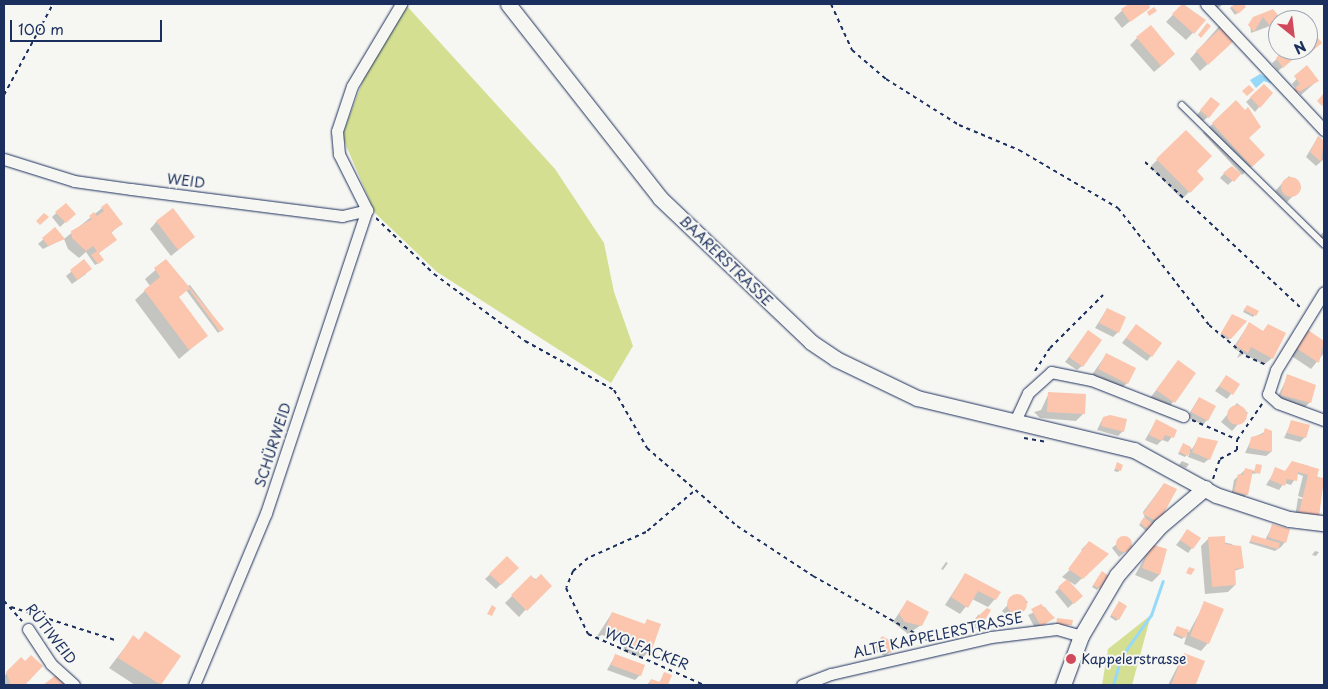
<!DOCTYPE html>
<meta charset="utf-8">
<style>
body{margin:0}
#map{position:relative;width:1328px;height:689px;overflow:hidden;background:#f6f6f2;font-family:"Playpen Sans",sans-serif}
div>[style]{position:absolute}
.green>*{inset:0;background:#d4df92}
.water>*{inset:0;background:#96d9f8}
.shadow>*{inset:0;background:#0003}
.stream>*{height:3px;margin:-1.5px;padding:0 1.5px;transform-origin:1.5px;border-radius:1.5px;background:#96d9f8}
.building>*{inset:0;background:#fbc5ae}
.round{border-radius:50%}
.path>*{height:2px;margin-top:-1px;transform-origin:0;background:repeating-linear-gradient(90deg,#1b2f5e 0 4px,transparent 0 8px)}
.roads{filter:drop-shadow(0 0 1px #1b2f5e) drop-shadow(0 0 1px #1b2f5e)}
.service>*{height:5.5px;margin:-2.75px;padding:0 2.75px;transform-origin:2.75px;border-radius:2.75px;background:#f6f6f2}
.minor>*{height:11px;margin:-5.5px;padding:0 5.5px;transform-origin:5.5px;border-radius:5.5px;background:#f6f6f2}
.tertiary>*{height:15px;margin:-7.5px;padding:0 7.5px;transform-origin:7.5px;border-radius:7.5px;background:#f6f6f2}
.dots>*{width:14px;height:14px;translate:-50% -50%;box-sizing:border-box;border:2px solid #f6f6f2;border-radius:50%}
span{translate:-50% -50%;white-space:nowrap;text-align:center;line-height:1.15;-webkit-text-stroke:4px #f6f6f2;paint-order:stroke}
.street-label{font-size:14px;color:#1b2f5e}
.poi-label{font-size:14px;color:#1b2f5e}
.left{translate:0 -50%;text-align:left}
.frame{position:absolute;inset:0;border:5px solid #1b2f5e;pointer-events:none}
.north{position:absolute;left:1268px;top:10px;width:50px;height:50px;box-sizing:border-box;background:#f6f6f2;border:1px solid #9ea6b7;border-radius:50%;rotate:151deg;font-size:14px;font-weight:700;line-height:20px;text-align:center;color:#1b2f5e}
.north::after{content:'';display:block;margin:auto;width:18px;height:22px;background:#d1495b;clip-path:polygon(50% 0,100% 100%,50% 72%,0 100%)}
.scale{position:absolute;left:10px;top:20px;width:152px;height:22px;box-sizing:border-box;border:2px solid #1b2f5e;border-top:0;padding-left:6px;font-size:15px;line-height:18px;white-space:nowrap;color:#1b2f5e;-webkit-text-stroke:4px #f6f6f2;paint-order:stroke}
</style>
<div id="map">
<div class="green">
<div style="clip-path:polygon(405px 4px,555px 169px,604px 243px,614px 292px,633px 346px,611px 383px,437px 272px,375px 213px,342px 136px,377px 43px)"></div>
<div style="clip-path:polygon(1151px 615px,1132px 685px,1102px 685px,1108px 649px)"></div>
</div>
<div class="water">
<div style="clip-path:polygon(1260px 74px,1266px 77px,1272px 84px,1264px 81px,1256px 88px,1250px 80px)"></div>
</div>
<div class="shadow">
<div style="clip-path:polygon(1129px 4px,1150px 4px,1122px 28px,1114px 18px)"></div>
<div style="clip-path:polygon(1183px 4px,1205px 20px,1186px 40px,1166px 22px)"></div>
<div style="clip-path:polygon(1208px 4px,1224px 4px,1213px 11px)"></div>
<div style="clip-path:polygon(1235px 4px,1245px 7px,1235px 15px,1230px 8px)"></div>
<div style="clip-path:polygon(1272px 10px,1275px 24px,1251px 33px,1250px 22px)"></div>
<div style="clip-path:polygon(1222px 23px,1227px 47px,1200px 71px,1190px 59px)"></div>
<div style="clip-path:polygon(1313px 35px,1315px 48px,1305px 55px,1302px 51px,1278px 71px,1272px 63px,1286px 51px,1308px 50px,1308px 39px)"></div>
<div style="clip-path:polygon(1137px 38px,1167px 61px,1154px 72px,1130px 45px)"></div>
<div style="clip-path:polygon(1307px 67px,1317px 81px,1301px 95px,1292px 84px)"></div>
<div style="clip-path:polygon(1264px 85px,1271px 93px,1255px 112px,1246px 102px)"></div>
<div style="clip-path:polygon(1236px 102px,1253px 165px,1242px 175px,1203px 133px)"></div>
<div style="clip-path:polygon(1207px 103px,1208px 117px,1203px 121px,1196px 116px)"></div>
<div style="clip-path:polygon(1186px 132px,1195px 171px,1202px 179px,1182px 199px,1150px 167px)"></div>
<div style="clip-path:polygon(1318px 137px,1324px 141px,1324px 159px,1316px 166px,1306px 157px)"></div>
<div style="clip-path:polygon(1229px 168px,1239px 174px,1228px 185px,1220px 178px)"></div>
<div style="clip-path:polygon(1289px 176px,1301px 188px,1287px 202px,1275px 191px)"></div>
<div style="clip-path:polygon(66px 204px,74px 214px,60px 227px,52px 217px)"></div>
<div style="clip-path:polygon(107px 204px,121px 224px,111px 233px,115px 239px,98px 254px,101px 262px,95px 265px,86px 252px,79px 258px,68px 249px,64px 239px)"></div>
<div style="clip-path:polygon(157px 221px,194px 237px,171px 256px,150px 229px)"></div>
<div style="clip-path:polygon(55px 229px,63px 239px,43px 249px,38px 244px)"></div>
<div style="clip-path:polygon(1324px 231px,1324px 244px,1318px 238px)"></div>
<div style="clip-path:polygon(84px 261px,86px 274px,72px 284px,66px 276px)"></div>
<div style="clip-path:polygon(166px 261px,174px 292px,190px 285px,223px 329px,218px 333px,186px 290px,177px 297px,206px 336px,179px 359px,135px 300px,150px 286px,145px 279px)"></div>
<div style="clip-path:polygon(1245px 308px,1257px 312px,1253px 317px,1243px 312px)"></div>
<div style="clip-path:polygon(1107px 309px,1118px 332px,1113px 337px,1095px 328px)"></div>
<div style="clip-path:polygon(1231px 318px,1246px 322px,1228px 340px,1220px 335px)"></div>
<div style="clip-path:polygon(1249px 324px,1272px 358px,1264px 365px,1244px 354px,1237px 358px,1240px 352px,1233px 348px)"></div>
<div style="clip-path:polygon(1136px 325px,1151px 356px,1147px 361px,1122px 343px)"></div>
<div style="clip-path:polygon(1305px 330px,1324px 345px,1324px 353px,1311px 369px,1287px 353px)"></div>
<div style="clip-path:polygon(1088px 332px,1082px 366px,1077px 370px,1065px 362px)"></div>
<div style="clip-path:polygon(1106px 355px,1127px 383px,1120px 390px,1091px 376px)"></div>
<div style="clip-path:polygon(1178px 362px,1194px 373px,1167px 410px,1150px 398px)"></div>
<div style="clip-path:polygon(1288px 376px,1310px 402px,1302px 410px,1275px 402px)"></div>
<div style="clip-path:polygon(1226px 377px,1238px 385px,1227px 399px,1215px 391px)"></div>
<div style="clip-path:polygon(1049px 393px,1084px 413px,1076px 421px,1040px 418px,1034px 412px,1041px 410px)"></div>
<div style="clip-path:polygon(1199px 398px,1207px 420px,1203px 425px,1187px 417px)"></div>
<div style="clip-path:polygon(1237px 403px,1248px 413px,1232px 431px,1221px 422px)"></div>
<div style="clip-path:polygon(1103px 418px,1123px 431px,1118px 436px,1097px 430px)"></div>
<div style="clip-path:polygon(1156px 421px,1176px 431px,1168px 442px,1162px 440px,1157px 445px,1145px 440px)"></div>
<div style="clip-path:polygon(1292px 421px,1305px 437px,1300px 442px,1284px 438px)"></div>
<div style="clip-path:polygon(1269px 430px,1271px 452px,1266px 456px,1245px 453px,1252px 438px)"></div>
<div style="clip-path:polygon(1199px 438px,1209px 459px,1204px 463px,1188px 457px,1190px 451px,1185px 457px,1178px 454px,1183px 445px,1192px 449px)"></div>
<div style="clip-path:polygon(1182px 461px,1189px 464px,1186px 468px,1179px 465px)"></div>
<div style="clip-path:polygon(1293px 462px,1309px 466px,1307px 471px,1324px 480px,1320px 502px,1295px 517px,1298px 498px,1317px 503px,1298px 496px,1303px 476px,1298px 474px,1291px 485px,1284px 483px,1279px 490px,1266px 485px,1276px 469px,1285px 473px)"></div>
<div style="clip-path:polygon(1117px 464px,1120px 470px,1118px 472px,1114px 471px)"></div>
<div style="clip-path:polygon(1257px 465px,1259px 473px,1251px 474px,1247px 494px,1243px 499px,1231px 497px,1234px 480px,1245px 470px,1254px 471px)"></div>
<div style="clip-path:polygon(1164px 484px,1162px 514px,1146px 531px,1139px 525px,1145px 518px,1143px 512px)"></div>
<div style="clip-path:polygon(1273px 525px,1285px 542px,1281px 547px,1275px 551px,1249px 543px,1252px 537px,1265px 540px)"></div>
<div style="clip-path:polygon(1188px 530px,1192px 548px,1188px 553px,1176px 545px)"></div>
<div style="clip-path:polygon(1125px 537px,1132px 546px,1119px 557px,1112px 548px)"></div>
<div style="clip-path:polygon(1208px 539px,1232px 544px,1243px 568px,1234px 571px,1235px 585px,1228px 592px,1205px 594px,1201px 546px)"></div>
<div style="clip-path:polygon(1089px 542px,1107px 554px,1075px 585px,1069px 581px,1081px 596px,1068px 608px,1055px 592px,1067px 580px,1062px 577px,1088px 553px,1081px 550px)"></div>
<div style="clip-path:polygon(1152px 545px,1159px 575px,1152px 582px,1135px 575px)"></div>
<div style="clip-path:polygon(1315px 551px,1319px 552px,1316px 556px,1312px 555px)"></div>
<div style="clip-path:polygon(507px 558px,517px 568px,496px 589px,485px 579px)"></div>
<div style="clip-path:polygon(946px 562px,948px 563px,943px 570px,941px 569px)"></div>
<div style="clip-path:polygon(965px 574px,995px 599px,988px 607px,972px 599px,960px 614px,945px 605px)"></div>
<div style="clip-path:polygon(1101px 575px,1107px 576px,1097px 590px,1092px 587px)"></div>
<div style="clip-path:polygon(531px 577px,549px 584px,519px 617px,505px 603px)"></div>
<div style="clip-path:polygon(1018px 594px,1028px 602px,1012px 620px,1002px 611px)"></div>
<div style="clip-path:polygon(907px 601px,921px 625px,908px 634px,893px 622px)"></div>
<div style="clip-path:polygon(1205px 603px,1208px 643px,1201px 651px,1184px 644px,1187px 634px,1182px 639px,1173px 635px,1177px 627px,1189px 632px)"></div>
<div style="clip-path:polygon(1117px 605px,1118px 619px,1116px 621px,1110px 617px)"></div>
<div style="clip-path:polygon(1045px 607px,1053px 618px,1036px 630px,1028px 615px)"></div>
<div style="clip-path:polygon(612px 613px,644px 625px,647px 621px,650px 651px,642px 658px,623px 651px,625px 643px,602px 635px,596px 638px)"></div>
<div style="clip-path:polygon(979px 614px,981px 624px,977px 629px,970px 625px)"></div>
<div style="clip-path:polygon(146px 633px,180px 656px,160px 685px,135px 685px,109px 668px,133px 637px,138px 641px)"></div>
<div style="clip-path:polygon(882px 638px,890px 652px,885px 656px,873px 650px)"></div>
<div style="clip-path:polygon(1184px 654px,1204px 662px,1194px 685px,1168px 685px)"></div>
<div style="clip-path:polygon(615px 656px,640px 675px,635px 680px,607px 670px)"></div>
<div style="clip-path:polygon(21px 659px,35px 673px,24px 685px,4px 685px,4px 676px)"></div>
<div style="clip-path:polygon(664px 674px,670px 676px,667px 685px,647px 685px,651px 680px,659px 683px)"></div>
</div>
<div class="stream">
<div style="left:1113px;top:685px;width:29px;rotate:-74deg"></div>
<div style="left:1121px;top:657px;width:52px;rotate:-54.5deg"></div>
<div style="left:1151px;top:615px;width:36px;rotate:-71deg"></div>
</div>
<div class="building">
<div style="clip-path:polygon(1129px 4px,1149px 4px,1150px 8px,1130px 22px,1121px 9px)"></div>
<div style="clip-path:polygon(1182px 4px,1206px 20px,1194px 34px,1172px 14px)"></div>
<div style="clip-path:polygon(1244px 4px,1246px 7px,1238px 14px,1231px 6px)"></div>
<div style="clip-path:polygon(1154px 7px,1157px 11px,1149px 16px,1147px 12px)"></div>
<div style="clip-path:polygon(1273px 9px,1282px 20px,1271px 27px,1263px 17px,1254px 32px,1248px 25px,1253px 17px)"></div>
<div style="clip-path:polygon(1207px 23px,1211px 26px,1201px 38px,1198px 35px)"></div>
<div style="clip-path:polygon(1151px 25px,1175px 54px,1161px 66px,1136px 37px)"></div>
<div style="clip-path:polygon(1221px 28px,1236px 39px,1208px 65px,1196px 51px)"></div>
<div style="clip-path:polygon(1314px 33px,1322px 43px,1311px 52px,1308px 37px)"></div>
<div style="clip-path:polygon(1285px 50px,1288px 51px,1304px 50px,1283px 68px,1276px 58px)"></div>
<div style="clip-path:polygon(1307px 65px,1319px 81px,1295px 94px,1293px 90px,1300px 84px,1294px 76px)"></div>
<div style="clip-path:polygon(1264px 84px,1273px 93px,1260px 108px,1250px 97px)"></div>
<div style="clip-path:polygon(1249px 85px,1254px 90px,1247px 96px,1242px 91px)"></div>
<div style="clip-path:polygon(1324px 93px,1324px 103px,1322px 106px,1317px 101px)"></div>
<div style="clip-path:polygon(1211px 97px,1220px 104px,1209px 118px,1200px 110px)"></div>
<div style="clip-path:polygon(1236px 100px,1245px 110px,1248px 107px,1261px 127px,1249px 138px,1265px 155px,1252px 167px,1212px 123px)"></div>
<div style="clip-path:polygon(1186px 130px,1212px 156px,1197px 171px,1204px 179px,1190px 193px,1156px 159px)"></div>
<div style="clip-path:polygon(1318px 136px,1324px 141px,1321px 162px,1310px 152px)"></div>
<div style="clip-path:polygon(1232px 166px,1241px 174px,1234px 182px,1223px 173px)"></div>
<div class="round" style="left:1281px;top:177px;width:20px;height:20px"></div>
<div style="clip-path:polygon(66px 203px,76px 214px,66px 223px,55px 212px)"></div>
<div style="clip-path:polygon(107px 203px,123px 224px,111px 232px,117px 240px,99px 253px,104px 260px,98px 264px,91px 255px,97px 251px,93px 246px,86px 251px,72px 238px,71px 231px,92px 219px,89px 216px,94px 212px,97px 216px,104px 211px,101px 207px)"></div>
<div style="clip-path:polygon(173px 208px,195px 237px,178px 250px,156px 221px)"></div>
<div style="clip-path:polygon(44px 213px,49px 217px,40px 225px,36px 221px)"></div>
<div style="clip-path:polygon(55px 227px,65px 239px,48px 246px,42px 238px)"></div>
<div style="clip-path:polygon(84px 259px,92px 269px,77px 280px,70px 270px)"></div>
<div style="clip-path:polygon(166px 259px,224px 329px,220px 332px,189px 289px,179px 297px,208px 336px,189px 350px,144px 290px,160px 277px,154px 268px)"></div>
<div style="clip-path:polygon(1247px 305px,1259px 311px,1256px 316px,1244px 310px)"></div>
<div style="clip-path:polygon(1107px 308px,1126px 317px,1119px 333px,1099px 323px)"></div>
<div style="clip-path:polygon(1232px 314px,1247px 321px,1231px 339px,1221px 333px)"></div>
<div style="clip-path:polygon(1249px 322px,1263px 331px,1268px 324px,1286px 333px,1273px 359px,1251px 347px,1248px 353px,1236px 346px)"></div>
<div style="clip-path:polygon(1136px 324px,1162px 343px,1152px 357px,1126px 338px)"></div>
<div style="clip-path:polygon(1305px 328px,1324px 341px,1319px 363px,1293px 346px)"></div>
<div style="clip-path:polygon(1088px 330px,1102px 340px,1083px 367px,1069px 357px)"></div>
<div style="clip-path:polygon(1106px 353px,1136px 368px,1128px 384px,1098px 369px)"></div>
<div style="clip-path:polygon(1178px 360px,1196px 373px,1175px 403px,1156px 390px)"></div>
<div style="clip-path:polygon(1287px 374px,1316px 385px,1311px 403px,1281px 395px)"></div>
<div style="clip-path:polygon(1226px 375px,1240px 384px,1233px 395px,1219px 386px)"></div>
<div style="clip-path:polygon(1048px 392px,1086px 394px,1085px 414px,1047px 412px)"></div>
<div style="clip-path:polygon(1199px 397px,1216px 406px,1208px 421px,1191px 412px)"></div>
<div class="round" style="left:1227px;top:405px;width:20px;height:20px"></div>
<div style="clip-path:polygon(1110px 415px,1127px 419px,1124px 432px,1101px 426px,1103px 417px)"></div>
<div style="clip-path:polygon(1156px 419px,1177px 430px,1174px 438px,1165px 435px,1162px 441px,1149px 435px)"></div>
<div style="clip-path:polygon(1291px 420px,1310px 425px,1306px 438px,1287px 433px)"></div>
<div style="clip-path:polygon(1265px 428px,1272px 431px,1272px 452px,1249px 448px,1251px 437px,1263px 434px)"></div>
<div style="clip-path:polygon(1198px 437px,1218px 441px,1210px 460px,1192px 452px)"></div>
<div style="clip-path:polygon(1183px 443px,1191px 447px,1188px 456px,1179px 452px)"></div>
<div style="clip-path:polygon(1292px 461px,1319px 469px,1317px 477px,1324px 478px,1319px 517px,1299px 513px,1308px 475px,1298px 472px,1297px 481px,1287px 479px,1285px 486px,1270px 480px,1275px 467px,1285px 471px)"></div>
<div style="clip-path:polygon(1117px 462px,1123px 465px,1121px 471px,1115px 469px)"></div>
<div style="clip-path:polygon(1256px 464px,1262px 465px,1260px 474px,1254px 472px)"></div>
<div style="clip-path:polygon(1245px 468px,1253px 470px,1248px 495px,1234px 492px,1238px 474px,1243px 475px)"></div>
<div style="clip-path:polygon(1164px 483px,1177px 489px,1163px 515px,1154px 520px,1143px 514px)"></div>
<div style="clip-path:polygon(1144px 517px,1153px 524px,1149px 530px,1140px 523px)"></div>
<div style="clip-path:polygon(1272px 524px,1290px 529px,1286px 543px,1268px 537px)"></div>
<div style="clip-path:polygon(1187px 529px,1201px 538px,1193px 549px,1180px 540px)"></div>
<div style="clip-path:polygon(1252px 535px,1280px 543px,1278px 549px,1250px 541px)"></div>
<div style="clip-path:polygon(1225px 536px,1225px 544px,1241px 546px,1244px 568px,1235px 569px,1236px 585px,1212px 587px,1208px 537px)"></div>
<div class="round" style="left:1116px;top:536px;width:16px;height:16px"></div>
<div style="clip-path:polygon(1089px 541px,1109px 554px,1083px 579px,1068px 569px)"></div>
<div style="clip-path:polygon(1151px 544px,1167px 549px,1160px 575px,1142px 568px)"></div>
<div style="clip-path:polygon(507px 556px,519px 568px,501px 585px,489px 574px)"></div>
<div style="clip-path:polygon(1189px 567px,1195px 569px,1191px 575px,1186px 573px)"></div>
<div style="clip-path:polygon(1102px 571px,1109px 576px,1100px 589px,1093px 585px)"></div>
<div style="clip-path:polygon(965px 573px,1001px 592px,996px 600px,978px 591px,968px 608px,951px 597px)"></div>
<div style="clip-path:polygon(541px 574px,552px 586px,527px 611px,511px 595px,531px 575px,535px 580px)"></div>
<div style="clip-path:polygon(1067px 579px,1083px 596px,1074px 604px,1058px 587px)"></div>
<div class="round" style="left:1007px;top:594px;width:20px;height:20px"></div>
<div style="clip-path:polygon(907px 600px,929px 612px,922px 626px,905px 622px,899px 614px)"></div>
<div style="clip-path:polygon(1119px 601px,1127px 606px,1119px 620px,1111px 615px)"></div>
<div style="clip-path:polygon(1204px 601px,1224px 609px,1209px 644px,1190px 636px)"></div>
<div style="clip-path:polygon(1041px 604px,1055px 618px,1041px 626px,1031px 609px)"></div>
<div style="clip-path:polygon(492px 605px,496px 608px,492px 616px,487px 614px)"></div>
<div style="clip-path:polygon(987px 608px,991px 610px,982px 625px,974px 620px)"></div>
<div style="clip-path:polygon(612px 612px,645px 624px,647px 619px,661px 624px,651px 652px,629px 644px,632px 636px,606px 627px)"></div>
<div style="clip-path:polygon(1057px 618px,1073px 620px,1072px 625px,1056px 626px)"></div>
<div style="clip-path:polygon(1177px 626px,1189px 630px,1185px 638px,1174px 633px)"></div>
<div style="clip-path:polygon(145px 631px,181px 656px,161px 685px,118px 658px,133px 635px,139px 640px)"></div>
<div style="clip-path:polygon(882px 636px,896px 644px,891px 653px,877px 645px)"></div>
<div style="clip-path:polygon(1184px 653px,1205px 661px,1196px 684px,1171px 685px)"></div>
<div style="clip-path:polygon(615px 654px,645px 665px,641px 676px,611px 665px)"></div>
<div style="clip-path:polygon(31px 655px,43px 666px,25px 685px,11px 685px,6px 672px,21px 657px,25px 661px)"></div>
<div style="clip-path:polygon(664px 672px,672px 675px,668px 685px,649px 685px,651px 679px,660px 682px)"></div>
<div style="clip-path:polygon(56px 675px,64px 684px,43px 685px)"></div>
</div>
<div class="path">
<div style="left:831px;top:4px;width:51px;rotate:65.5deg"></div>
<div style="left:852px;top:50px;width:45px;rotate:40.5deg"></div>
<div style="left:886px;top:79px;width:86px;rotate:32.2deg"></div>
<div style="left:959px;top:125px;width:65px;rotate:22.6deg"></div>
<div style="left:1019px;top:150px;width:115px;rotate:30.4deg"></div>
<div style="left:1118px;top:208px;width:148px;rotate:52.1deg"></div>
<div style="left:1209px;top:325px;width:48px;rotate:40deg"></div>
<div style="left:1246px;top:356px;width:22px;rotate:24deg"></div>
<div style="left:4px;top:95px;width:103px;rotate:-61.7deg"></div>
<div style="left:1145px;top:162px;width:215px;rotate:43.1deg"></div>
<div style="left:376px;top:218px;width:81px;rotate:44deg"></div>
<div style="left:434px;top:274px;width:113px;rotate:36.4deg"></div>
<div style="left:525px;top:341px;width:102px;rotate:28.8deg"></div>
<div style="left:614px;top:390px;width:67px;rotate:60.4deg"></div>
<div style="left:647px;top:448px;width:119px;rotate:40.9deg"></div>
<div style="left:737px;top:526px;width:91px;rotate:33.3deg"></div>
<div style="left:813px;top:576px;width:131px;rotate:29.3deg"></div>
<div style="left:1035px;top:371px;width:27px;rotate:-57deg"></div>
<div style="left:1050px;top:348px;width:75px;rotate:-45deg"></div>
<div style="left:1192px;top:420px;width:48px;rotate:23.4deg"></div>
<div style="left:1024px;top:438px;width:22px;rotate:10deg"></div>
<div style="left:1213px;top:479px;width:21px;rotate:-71deg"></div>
<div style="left:1220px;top:459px;width:19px;rotate:-28deg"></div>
<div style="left:1237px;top:450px;width:10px;rotate:-90deg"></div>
<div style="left:1237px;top:440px;width:44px;rotate:-55.2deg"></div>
<div style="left:693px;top:492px;width:62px;rotate:139.6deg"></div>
<div style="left:646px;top:532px;width:64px;rotate:155.9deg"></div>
<div style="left:588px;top:558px;width:20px;rotate:139deg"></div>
<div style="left:573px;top:571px;width:18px;rotate:112deg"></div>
<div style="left:566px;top:588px;width:51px;rotate:64.4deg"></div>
<div style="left:588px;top:634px;width:127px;rotate:23.7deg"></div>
<div style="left:4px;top:601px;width:27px;rotate:48deg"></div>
<div style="left:11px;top:607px;width:109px;rotate:17.6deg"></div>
</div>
<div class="roads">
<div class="service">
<div style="left:1182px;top:105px;width:199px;rotate:44.4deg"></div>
</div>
<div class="minor">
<div style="left:1206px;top:4px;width:173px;rotate:46.9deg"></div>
<div style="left:4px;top:159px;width:73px;rotate:17.4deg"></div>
<div style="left:74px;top:181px;width:58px;rotate:8deg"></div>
<div style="left:131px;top:189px;width:213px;rotate:7.3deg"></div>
<div style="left:342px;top:216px;width:26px;rotate:-13deg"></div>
<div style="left:367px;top:210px;width:63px;rotate:-116.6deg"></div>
<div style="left:339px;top:154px;width:23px;rotate:-95deg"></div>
<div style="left:337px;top:131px;width:47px;rotate:-71.6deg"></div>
<div style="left:352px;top:86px;width:96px;rotate:-59.1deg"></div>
<div style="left:1324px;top:292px;width:92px;rotate:121.6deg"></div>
<div style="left:1276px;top:370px;width:25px;rotate:108deg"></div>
<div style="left:1268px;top:394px;width:13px;rotate:42deg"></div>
<div style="left:1278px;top:403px;width:49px;rotate:20.3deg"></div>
<div style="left:1015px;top:421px;width:31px;rotate:-65deg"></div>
<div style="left:1028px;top:393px;width:31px;rotate:-42deg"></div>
<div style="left:1051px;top:372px;width:41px;rotate:11.3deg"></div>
<div style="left:1091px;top:380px;width:99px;rotate:21.4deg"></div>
<div style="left:28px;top:629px;width:42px;rotate:56.7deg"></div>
<div style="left:51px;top:664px;width:31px;rotate:42deg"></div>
<div style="left:194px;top:685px;width:186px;rotate:-67.3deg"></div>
<div style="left:266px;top:513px;width:319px;rotate:-71.6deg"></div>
<div style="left:802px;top:685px;width:31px;rotate:-21deg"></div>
<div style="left:831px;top:674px;width:164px;rotate:-13deg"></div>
<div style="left:991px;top:637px;width:66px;rotate:-6.9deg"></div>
<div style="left:1057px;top:629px;width:25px;rotate:16deg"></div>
</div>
<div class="tertiary">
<div style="left:508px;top:4px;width:246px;rotate:51.9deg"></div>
<div style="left:660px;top:198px;width:209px;rotate:43.6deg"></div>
<div style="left:811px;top:342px;width:30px;rotate:34deg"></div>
<div style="left:836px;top:359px;width:90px;rotate:25.7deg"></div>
<div style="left:917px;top:398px;width:223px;rotate:13.5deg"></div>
<div style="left:1134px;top:450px;width:94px;rotate:28.8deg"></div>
<div style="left:1216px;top:495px;width:77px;rotate:18.2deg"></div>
<div style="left:1289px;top:519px;width:35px;rotate:7deg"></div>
<div style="left:1063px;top:685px;width:52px;rotate:-69.8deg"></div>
<div style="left:1081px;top:636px;width:71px;rotate:-59.5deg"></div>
<div style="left:1117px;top:575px;width:65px;rotate:-48.7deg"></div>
<div style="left:1160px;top:526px;width:59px;rotate:-40.2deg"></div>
</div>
</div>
<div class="dots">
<div style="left:1071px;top:659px;background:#d1495b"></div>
</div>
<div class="street-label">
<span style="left:186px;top:181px;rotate:7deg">WEID</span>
<span style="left:726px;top:261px;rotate:44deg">BAARERSTRASSE</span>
<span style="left:273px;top:445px;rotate:-72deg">SCHÜRWEID</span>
<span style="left:51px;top:634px;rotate:52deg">RÜTIWEID</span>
<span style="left:938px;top:635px;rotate:-12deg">ALTE KAPPELERSTRASSE</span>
<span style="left:647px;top:649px;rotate:22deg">WOLFACKER</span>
</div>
<div class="poi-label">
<span class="left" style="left:1081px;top:659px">Kappelerstrasse</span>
</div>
<div class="frame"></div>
<div class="north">N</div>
<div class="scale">100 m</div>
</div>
